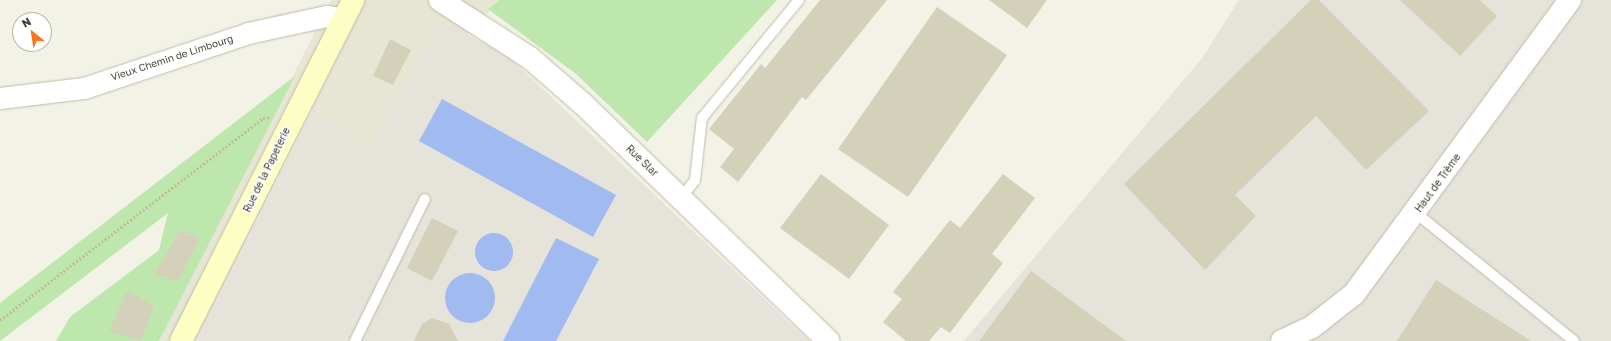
<!DOCTYPE html>
<meta charset="utf-8">
<style>
body{margin:0}
#map{position:relative;width:1611px;height:341px;overflow:hidden;background:#f3f2e6;font-family:"Golos Text",sans-serif}
div>[style]{position:absolute}
.residential>*{inset:0;background:#e7e6d4}
.industrial>*{inset:0;background:#e5e3da}
.green>*{inset:0;background:#bee7ae}
.water>*{inset:0;background:#a1baf0}
.round{border-radius:50%}
.building>*{inset:0;background:#d4d1bb}
.path>*{height:2.5px;margin-top:-1.25px;transform-origin:0;background:repeating-linear-gradient(90deg,#c0bd99 0 2px,transparent 0 4px)}
.roads{filter:drop-shadow(0 0 1px #bebda8) drop-shadow(0 0 1px #bebda8)}
.service>*{height:10px;margin:-5px;padding:0 5px;transform-origin:5px;border-radius:5px;background:#fff}
.minor>*{height:21px;margin:-10.5px;padding:0 10.5px;transform-origin:10.5px;border-radius:10.5px;background:#fff}
.tertiary>*{height:22px;margin:-11px;padding:0 11px;transform-origin:11px;border-radius:11px;background:#fff}
.secondary>*{height:22px;margin:-11px;padding:0 11px;transform-origin:11px;border-radius:11px;background:#fdfec4}
span{translate:-50% -50%;white-space:nowrap;text-align:center;line-height:1.15;-webkit-text-stroke:3.5px #fff;paint-order:stroke}
.street-label{font-size:10px;color:#454335}
.north{position:absolute;left:12px;top:12px;width:40px;height:40px;box-sizing:border-box;background:#fff;border:1px solid #b5b4ae;border-radius:50%;rotate:330deg;font-size:11px;font-weight:700;line-height:16px;text-align:center;color:#454335}
.north::after{content:'';display:block;margin:auto;width:14px;height:18px;background:#f97616;clip-path:polygon(50% 0,100% 100%,50% 72%,0 100%)}
</style>
<div id="map">
<div class="residential">
<div style="clip-path:polygon(331px 0,500px 0,467px 35px,440px 20px,372px 151px,312px 109px,197px 341px,159px 341px)"></div>
</div>
<div class="industrial">
<div style="clip-path:polygon(1239px 0,1611px 0,1611px 341px,964px 341px,1203px 57px)"></div>
<div style="clip-path:polygon(440px 20px,509px 57px,809px 341px,197px 341px,313px 109px,372px 151px)"></div>
</div>
<div class="green">
<div style="clip-path:polygon(500px 0,777px 0,647px 142px,576px 74px,488px 9px)"></div>
<div style="clip-path:polygon(295px 76px,159px 341px,56px 341px,70px 317px,159px 250px,168px 213px,0 341px,0 303px)"></div>
</div>
<div class="water">
<div style="clip-path:polygon(442px 99px,616px 195px,593px 237px,419px 141px)"></div>
<div class="round" style="left:475px;top:233px;width:38px;height:38px"></div>
<div style="clip-path:polygon(556px 238px,599px 259px,556px 341px,503px 341px)"></div>
<div class="round" style="left:445px;top:273px;width:50px;height:50px"></div>
</div>
<div class="building">
<div style="clip-path:polygon(820px 0,887px 0,806px 100px,802px 97px,738px 182px,720px 167px,734px 149px,709px 129px,761px 64px,765px 68px)"></div>
<div style="clip-path:polygon(989px 0,1047px 0,1027px 28px)"></div>
<div style="clip-path:polygon(1311px 0,1319px 0,1429px 111px,1366px 170px,1316px 116px,1235px 195px,1256px 216px,1205px 270px,1124px 184px)"></div>
<div style="clip-path:polygon(1400px 0,1480px 0,1497px 16px,1460px 56px)"></div>
<div style="clip-path:polygon(937px 7px,1007px 55px,908px 197px,838px 149px)"></div>
<div style="clip-path:polygon(390px 39px,411px 50px,393px 85px,373px 76px)"></div>
<div style="clip-path:polygon(821px 174px,889px 225px,849px 279px,780px 228px)"></div>
<div style="clip-path:polygon(1003px 174px,1035px 198px,992px 254px,1003px 263px,950px 333px,941px 327px,929px 341px,906px 341px,883px 322px,902px 299px,893px 292px,950px 220px,960px 228px)"></div>
<div style="clip-path:polygon(432px 218px,458px 231px,432px 281px,407px 268px)"></div>
<div style="clip-path:polygon(180px 230px,200px 238px,178px 281px,154px 274px)"></div>
<div style="clip-path:polygon(1031px 271px,1126px 341px,979px 341px)"></div>
<div style="clip-path:polygon(1436px 280px,1531px 341px,1397px 341px)"></div>
<div style="clip-path:polygon(127px 291px,155px 306px,140px 341px,109px 331px)"></div>
<div style="clip-path:polygon(432px 318px,449px 324px,458px 341px,414px 341px,422px 324px)"></div>
</div>
<div class="path">
<div style="left:0;top:320px;width:332px;rotate:-37.5deg"></div>
<div style="left:263px;top:118px;width:8px;rotate:-7deg"></div>
</div>
<div class="roads">
<div class="service">
<div style="left:681px;top:198px;width:23px;rotate:-52deg"></div>
<div style="left:695px;top:180px;width:62px;rotate:-83.6deg"></div>
<div style="left:702px;top:118px;width:153px;rotate:-50.6deg"></div>
<div style="left:1416px;top:213px;width:203px;rotate:39deg"></div>
<div style="left:355px;top:341px;width:158px;rotate:-63.8deg"></div>
</div>
<div class="minor">
<div style="left:0;top:98px;width:85px;rotate:-6.8deg"></div>
<div style="left:84px;top:88px;width:173px;rotate:-18.5deg"></div>
<div style="left:248px;top:33px;width:80px;rotate:-12.3deg"></div>
<div style="left:326px;top:16px;width:17px;rotate:7deg"></div>
</div>
<div class="tertiary">
<div style="left:440px;top:0;width:107px;rotate:32.8deg"></div>
<div style="left:530px;top:58px;width:70px;rotate:41deg"></div>
<div style="left:583px;top:104px;width:341px;rotate:44deg"></div>
<div style="left:1282px;top:341px;width:33px;rotate:-25deg"></div>
<div style="left:1312px;top:327px;width:53px;rotate:-38.2deg"></div>
<div style="left:1354px;top:294px;width:365px;rotate:-53.7deg"></div>
</div>
<div class="secondary">
<div style="left:181px;top:341px;width:382px;rotate:-63.2deg"></div>
</div>
</div>
<div class="street-label">
<span style="left:172px;top:58px;rotate:-18deg">Vieux Chemin de Limbourg</span>
<span style="left:642px;top:161px;rotate:44deg">Rue Slar</span>
<span style="left:267px;top:170px;rotate:-64deg">Rue de la Papeterie</span>
<span style="left:1438px;top:183px;rotate:-54deg">Haut de Trème</span>
</div>
<div class="north">N</div>
</div>
